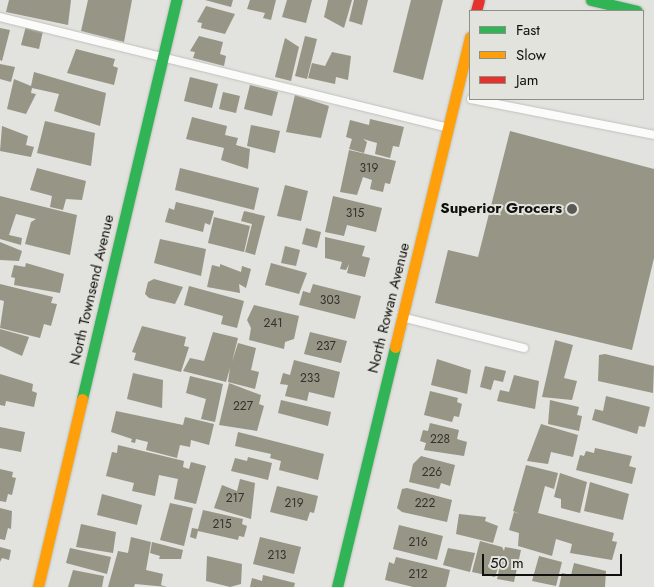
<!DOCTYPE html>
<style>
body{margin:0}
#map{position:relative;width:654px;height:587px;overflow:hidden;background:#e2e2de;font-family:Jost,sans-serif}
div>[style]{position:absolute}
.building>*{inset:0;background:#979585}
.roads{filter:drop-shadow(0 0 1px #c0c0bd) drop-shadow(0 0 1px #c0c0bd)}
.lane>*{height:8px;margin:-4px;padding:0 4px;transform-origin:4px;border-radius:4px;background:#fbfbfa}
.fast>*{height:11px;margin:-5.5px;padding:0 5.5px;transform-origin:5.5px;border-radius:5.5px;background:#30b455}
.slow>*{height:11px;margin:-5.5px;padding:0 5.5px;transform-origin:5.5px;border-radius:5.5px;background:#ff9f0a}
.jam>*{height:11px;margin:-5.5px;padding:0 5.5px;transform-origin:5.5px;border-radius:5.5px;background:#e5322d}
.dots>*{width:14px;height:14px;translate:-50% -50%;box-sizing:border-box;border:2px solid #e3e3dd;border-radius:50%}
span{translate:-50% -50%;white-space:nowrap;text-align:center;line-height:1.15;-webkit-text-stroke:4px #e3e3dd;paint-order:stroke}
.number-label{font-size:12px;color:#32312c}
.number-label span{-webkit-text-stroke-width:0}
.poi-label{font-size:15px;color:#10100e;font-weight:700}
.right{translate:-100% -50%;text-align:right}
.street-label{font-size:15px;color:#10100e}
.legend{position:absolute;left:469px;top:10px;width:175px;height:90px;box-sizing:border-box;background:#e3e3dd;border:1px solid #8f8f8a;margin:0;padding:6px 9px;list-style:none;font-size:15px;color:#10100e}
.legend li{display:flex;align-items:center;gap:10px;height:25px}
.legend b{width:25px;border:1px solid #8f8f8a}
.scale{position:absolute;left:482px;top:554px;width:140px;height:22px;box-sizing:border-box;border:2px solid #10100e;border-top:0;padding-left:6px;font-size:15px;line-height:18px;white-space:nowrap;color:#10100e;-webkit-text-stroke:4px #e3e3dd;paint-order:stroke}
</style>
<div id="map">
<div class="building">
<div style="clip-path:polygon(9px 0,71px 0,68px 25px,6px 12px)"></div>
<div style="clip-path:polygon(88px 0,132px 0,124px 42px,81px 31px)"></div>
<div style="clip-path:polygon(205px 0,233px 0,231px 7px)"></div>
<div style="clip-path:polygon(250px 0,276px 0,271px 20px,263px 18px,265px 13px,247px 9px)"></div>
<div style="clip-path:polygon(287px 0,312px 0,306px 23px,282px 17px)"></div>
<div style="clip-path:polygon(328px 0,352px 0,344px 28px,324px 17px)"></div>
<div style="clip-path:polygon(354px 0,368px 0,362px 25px,349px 21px)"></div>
<div style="clip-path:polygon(411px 0,443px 0,423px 80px,393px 72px)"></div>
<div style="clip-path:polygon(206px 6px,235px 14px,225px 34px,201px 28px,202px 23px,197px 22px)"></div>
<div style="clip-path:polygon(26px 26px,43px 31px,39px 49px,21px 45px)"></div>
<div style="clip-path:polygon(0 28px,10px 30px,2px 61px,0 60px)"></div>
<div style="clip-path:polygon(199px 36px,223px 42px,220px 54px,226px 56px,224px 66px,193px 58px,195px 52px,190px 51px)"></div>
<div style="clip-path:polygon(305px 36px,317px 39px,307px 79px,295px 76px)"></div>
<div style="clip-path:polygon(285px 38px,299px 47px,291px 81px,275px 77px)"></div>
<div style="clip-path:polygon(76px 49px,115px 59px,113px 66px,118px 68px,114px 85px,67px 73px)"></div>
<div style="clip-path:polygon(332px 52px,351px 56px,348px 80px,336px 77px,335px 84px,308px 78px,312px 63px,325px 66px)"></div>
<div style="clip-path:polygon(0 64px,15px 67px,11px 82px,0 79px)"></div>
<div style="clip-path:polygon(34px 72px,106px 93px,100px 126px,54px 111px,59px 94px,32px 88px,31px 93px,36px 94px,26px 114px,7px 109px,14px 79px,31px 86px)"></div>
<div style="clip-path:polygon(190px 77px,218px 84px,212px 108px,184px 101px)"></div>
<div style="clip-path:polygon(250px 85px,278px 92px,272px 116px,244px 109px)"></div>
<div style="clip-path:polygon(223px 92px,240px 96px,236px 113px,219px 109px)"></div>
<div style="clip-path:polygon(295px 95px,329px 106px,321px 138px,286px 132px)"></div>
<div style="clip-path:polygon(192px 117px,227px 126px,225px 135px,238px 138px,236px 145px,250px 149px,248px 169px,221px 160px,224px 148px,186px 139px)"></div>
<div style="clip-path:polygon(370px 119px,404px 127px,399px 147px,393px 146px,390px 158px,375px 154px,377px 143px,363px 139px,367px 142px,364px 153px,349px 149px,352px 139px,346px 137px,350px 120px,369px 125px)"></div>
<div style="clip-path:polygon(45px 121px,95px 133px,91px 166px,37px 153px)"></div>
<div style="clip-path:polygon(251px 125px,280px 131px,275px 153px,247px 146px)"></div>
<div style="clip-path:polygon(2px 126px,28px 136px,26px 145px,34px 147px,31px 157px,0 151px)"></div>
<div style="clip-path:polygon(510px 131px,654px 169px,654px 258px,632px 350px,435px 303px,448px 250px,478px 257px)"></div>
<div style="clip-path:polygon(349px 150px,396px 161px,390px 184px,385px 183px,383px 192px,370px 189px,372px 180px,363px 177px,357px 195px,340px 192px)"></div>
<div style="clip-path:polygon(37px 168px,86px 181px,82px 200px,66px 199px,63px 210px,50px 207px,52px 196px,30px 190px)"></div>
<div style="clip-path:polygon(180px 168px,259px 188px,254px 210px,175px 190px)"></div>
<div style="clip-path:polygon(285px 185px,308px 191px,301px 221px,277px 216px)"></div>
<div style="clip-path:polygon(0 196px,77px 215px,70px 255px,25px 244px,31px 222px,36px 219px,16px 214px,9px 235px,22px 238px,21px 245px,0 239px)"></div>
<div style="clip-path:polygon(333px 196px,382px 208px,376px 232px,347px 225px,344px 236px,325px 232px)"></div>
<div style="clip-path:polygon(176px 202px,214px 211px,210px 225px,205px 223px,203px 232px,165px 222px,169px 208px,174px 210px)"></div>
<div style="clip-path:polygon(244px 211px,265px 216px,255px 255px,245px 252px,252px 224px,241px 221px)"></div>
<div style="clip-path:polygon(214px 217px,250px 226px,244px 252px,208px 243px)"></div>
<div style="clip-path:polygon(306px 228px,321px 232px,317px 248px,302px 244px)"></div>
<div style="clip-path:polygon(325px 237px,365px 246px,362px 256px,370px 258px,365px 277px,347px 273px,349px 264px,346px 270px,340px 269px,342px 262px,325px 258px)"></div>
<div style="clip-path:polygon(160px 239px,206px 249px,201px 276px,154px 263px)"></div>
<div style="clip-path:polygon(0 242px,22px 251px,19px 261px,0 260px)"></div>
<div style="clip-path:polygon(285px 246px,300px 250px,296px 266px,281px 263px)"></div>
<div style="clip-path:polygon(26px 263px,64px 274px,60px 293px,14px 285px,15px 278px,11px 277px,14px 265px,25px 267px)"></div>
<div style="clip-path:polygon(271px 263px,307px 273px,299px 294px,265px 285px)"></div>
<div style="clip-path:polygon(220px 264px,241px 272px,242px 266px,251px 269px,246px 288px,239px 284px,240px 293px,207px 287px,212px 265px,220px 267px)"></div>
<div style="clip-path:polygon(154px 279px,183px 287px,175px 304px,149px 298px,145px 294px,148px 282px)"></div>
<div style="clip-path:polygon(0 284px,53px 297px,51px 303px,57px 304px,51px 326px,44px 324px,40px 338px,0 328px,4px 301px,0 300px)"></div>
<div style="clip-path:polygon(313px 284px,361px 296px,355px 319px,299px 305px,303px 291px,310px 293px)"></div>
<div style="clip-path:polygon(189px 286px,244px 301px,237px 328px,221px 324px,223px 316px,184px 305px)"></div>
<div style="clip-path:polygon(254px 305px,299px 316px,294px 339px,285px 342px,284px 349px,249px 340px,251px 328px,247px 320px)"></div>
<div style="clip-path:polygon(142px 326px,186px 337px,184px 346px,189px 347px,181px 372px,134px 360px,136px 353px,132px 352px)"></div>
<div style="clip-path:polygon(0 329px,29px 337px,22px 356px,0 346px)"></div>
<div style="clip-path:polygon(213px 332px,238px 338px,232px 362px,238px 343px,256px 348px,251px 370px,259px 372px,255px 389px,228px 382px,230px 368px,226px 382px,183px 371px,190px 358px,204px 361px)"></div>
<div style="clip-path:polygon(310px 332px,347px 341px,341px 363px,304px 354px)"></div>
<div style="clip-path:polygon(555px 340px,573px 345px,564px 378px,577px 381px,572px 400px,542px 397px)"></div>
<div style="clip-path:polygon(605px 354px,654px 366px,653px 393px,598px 381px,599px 355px)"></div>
<div style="clip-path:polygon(437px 359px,471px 370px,467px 394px,431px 385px)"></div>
<div style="clip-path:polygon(294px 360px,340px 372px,334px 398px,309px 392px,307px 401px,285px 396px,288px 385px,280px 384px,283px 373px,290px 375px)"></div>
<div style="clip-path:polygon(485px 366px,506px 371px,503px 382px,494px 380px,491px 390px,480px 387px)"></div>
<div style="clip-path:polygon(133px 373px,163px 380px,162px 408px,127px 399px)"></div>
<div style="clip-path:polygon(0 374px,33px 384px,32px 391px,37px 393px,34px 407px,6px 401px,5px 406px,0 405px)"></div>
<div style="clip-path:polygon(514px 375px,539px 381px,535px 409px,497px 401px,500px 390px,509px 392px)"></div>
<div style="clip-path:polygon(190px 376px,223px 384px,215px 422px,201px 419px,206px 399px,186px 393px)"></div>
<div style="clip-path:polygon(229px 383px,261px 395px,259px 404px,264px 406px,257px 431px,219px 425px)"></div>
<div style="clip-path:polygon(430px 391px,458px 398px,457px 402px,462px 404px,459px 417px,454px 416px,452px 422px,424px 415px)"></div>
<div style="clip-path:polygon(606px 396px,650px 407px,645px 427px,639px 426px,637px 434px,592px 420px,595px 409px,603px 411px)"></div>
<div style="clip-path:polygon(281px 400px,331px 412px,328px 426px,278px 413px)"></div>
<div style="clip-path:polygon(550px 400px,579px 407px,577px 415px,582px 416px,579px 431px,548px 424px)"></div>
<div style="clip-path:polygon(116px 411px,183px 425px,185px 417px,214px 424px,209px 445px,191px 440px,190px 447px,180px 445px,177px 458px,146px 450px,148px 442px,136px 439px,135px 443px,131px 442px,132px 439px,111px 432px)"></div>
<div style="clip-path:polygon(430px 423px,459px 430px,457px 439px,467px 442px,464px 456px,424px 450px,426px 443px,420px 441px,423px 430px,428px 431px)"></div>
<div style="clip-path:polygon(541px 424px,578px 435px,573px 457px,551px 452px,548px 464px,527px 461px)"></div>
<div style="clip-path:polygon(0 427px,25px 432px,21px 452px,0 448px)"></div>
<div style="clip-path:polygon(238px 432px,324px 454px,318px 480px,279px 470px,281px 461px,270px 458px,271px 454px,235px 446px)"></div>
<div style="clip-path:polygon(118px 445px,184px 461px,183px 467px,189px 469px,191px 462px,206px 466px,196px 504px,174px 499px,178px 479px,159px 475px,155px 496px,132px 491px,134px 483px,106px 476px,112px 452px,117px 453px)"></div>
<div style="clip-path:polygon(595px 448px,632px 456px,629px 466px,636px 468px,632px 484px,576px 470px,580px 455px,584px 456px,586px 451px,594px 453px)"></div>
<div style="clip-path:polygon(421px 456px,455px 465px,450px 486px,441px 483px,439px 489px,409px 482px,413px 464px)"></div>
<div style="clip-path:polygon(248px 457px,272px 463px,268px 480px,231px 471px,235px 458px,247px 461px)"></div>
<div style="clip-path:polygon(526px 465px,558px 473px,554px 489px,545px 486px,538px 513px,614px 533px,612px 541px,617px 542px,612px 560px,570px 553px,572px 544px,556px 539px,552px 556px,518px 546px,519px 533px,509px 530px,514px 512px,520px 514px,513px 511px)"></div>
<div style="clip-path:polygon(0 469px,13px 472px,12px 477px,16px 478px,12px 495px,8px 494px,6px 502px,0 501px)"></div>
<div style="clip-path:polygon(560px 473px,587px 482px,580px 513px,561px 508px,561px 499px,554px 497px)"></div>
<div style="clip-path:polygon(240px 479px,255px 483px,251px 519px,214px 508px,222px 485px,237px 491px)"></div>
<div style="clip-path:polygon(590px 482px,629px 494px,623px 520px,584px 511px)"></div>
<div style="clip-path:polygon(277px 486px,318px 496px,314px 513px,310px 512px,307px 521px,270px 512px)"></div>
<div style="clip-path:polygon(407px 488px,452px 500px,447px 522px,402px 512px,397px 508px,402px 489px)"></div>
<div style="clip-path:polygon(102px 494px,142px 505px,137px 525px,97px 515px)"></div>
<div style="clip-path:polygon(170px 503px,193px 508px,184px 546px,160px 540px)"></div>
<div style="clip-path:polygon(0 508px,12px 511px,11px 529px,8px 528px,5px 540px,0 539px)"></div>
<div style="clip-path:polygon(203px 510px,243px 519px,242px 524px,247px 526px,244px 537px,239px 536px,238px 540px,198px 531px,196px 539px,190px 537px,192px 528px,198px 529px)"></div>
<div style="clip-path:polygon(459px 514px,486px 517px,485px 521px,498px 526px,493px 543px,456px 534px)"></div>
<div style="clip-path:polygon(81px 524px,116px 532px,113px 553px,76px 547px)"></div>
<div style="clip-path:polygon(399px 525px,443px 536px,437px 560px,393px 549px)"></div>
<div style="clip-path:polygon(131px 537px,151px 542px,146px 570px,163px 574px,161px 585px,167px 587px,135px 584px,134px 587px,108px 587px,118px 551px,128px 553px)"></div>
<div style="clip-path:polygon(260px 537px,301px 547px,294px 574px,253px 564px)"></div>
<div style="clip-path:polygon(480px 541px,502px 547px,504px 551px,505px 547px,521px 550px,514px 582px,497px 579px,502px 556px,495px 577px,472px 572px)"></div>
<div style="clip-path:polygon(152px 542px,183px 550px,181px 559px,159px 559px,160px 556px,150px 553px)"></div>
<div style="clip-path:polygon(0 547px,11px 550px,9px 560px,2px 558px,0 562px)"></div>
<div style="clip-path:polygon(70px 548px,111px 557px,107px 574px,66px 563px)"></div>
<div style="clip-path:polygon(448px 548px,475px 553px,470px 572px,443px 565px)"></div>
<div style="clip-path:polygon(207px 556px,242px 564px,241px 584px,230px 587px,206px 581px)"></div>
<div style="clip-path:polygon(539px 556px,562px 562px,556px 586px,532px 581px)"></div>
<div style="clip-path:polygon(396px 557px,450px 570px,446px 587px,413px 587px,385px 580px,389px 562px,394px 564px)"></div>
<div style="clip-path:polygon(574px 563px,606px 571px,605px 587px,559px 587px,562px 573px,571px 575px)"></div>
<div style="clip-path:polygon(73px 570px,104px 576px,102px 587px,68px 587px)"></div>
<div style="clip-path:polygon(263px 575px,295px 583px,294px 587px,250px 587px,252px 578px,262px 581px)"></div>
</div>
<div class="roads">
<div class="lane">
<div style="left:0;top:17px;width:459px;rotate:13.9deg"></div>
<div style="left:471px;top:99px;width:187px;rotate:11.1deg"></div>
<div style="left:402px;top:317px;width:126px;rotate:14.3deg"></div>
</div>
<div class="fast">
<div style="left:591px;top:0;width:47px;rotate:13.4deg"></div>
<div style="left:82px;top:399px;width:410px;rotate:-76.7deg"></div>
<div style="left:337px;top:587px;width:247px;rotate:-76.4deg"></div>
</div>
<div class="slow">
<div style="left:395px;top:347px;width:319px;rotate:-76.4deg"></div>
<div style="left:38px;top:587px;width:193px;rotate:-76.8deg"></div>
</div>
<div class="jam">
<div style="left:476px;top:11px;width:11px;rotate:-75deg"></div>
</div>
</div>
<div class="dots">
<div style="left:572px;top:209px;background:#5a5a57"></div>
</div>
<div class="number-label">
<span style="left:369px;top:169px">319</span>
<span style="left:355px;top:214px">315</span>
<span style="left:330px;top:301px">303</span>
<span style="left:273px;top:324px">241</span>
<span style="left:326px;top:347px">237</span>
<span style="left:310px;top:379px">233</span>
<span style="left:243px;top:407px">227</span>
<span style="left:440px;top:440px">228</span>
<span style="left:432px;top:473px">226</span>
<span style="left:235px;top:499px">217</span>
<span style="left:294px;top:504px">219</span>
<span style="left:425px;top:504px">222</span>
<span style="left:222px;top:525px">215</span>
<span style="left:418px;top:543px">216</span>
<span style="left:277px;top:556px">213</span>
<span style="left:418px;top:575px">212</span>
</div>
<div class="poi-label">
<span class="right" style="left:562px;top:209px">Superior Grocers</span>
</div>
<div class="street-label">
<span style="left:92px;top:290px;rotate:-77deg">North Townsend Avenue</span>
<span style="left:389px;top:308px;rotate:-76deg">North Rowan Avenue</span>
</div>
<ul class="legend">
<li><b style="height:6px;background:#30b455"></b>Fast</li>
<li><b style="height:6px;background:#ff9f0a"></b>Slow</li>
<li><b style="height:6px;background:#e5322d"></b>Jam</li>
</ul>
<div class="scale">50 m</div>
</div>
